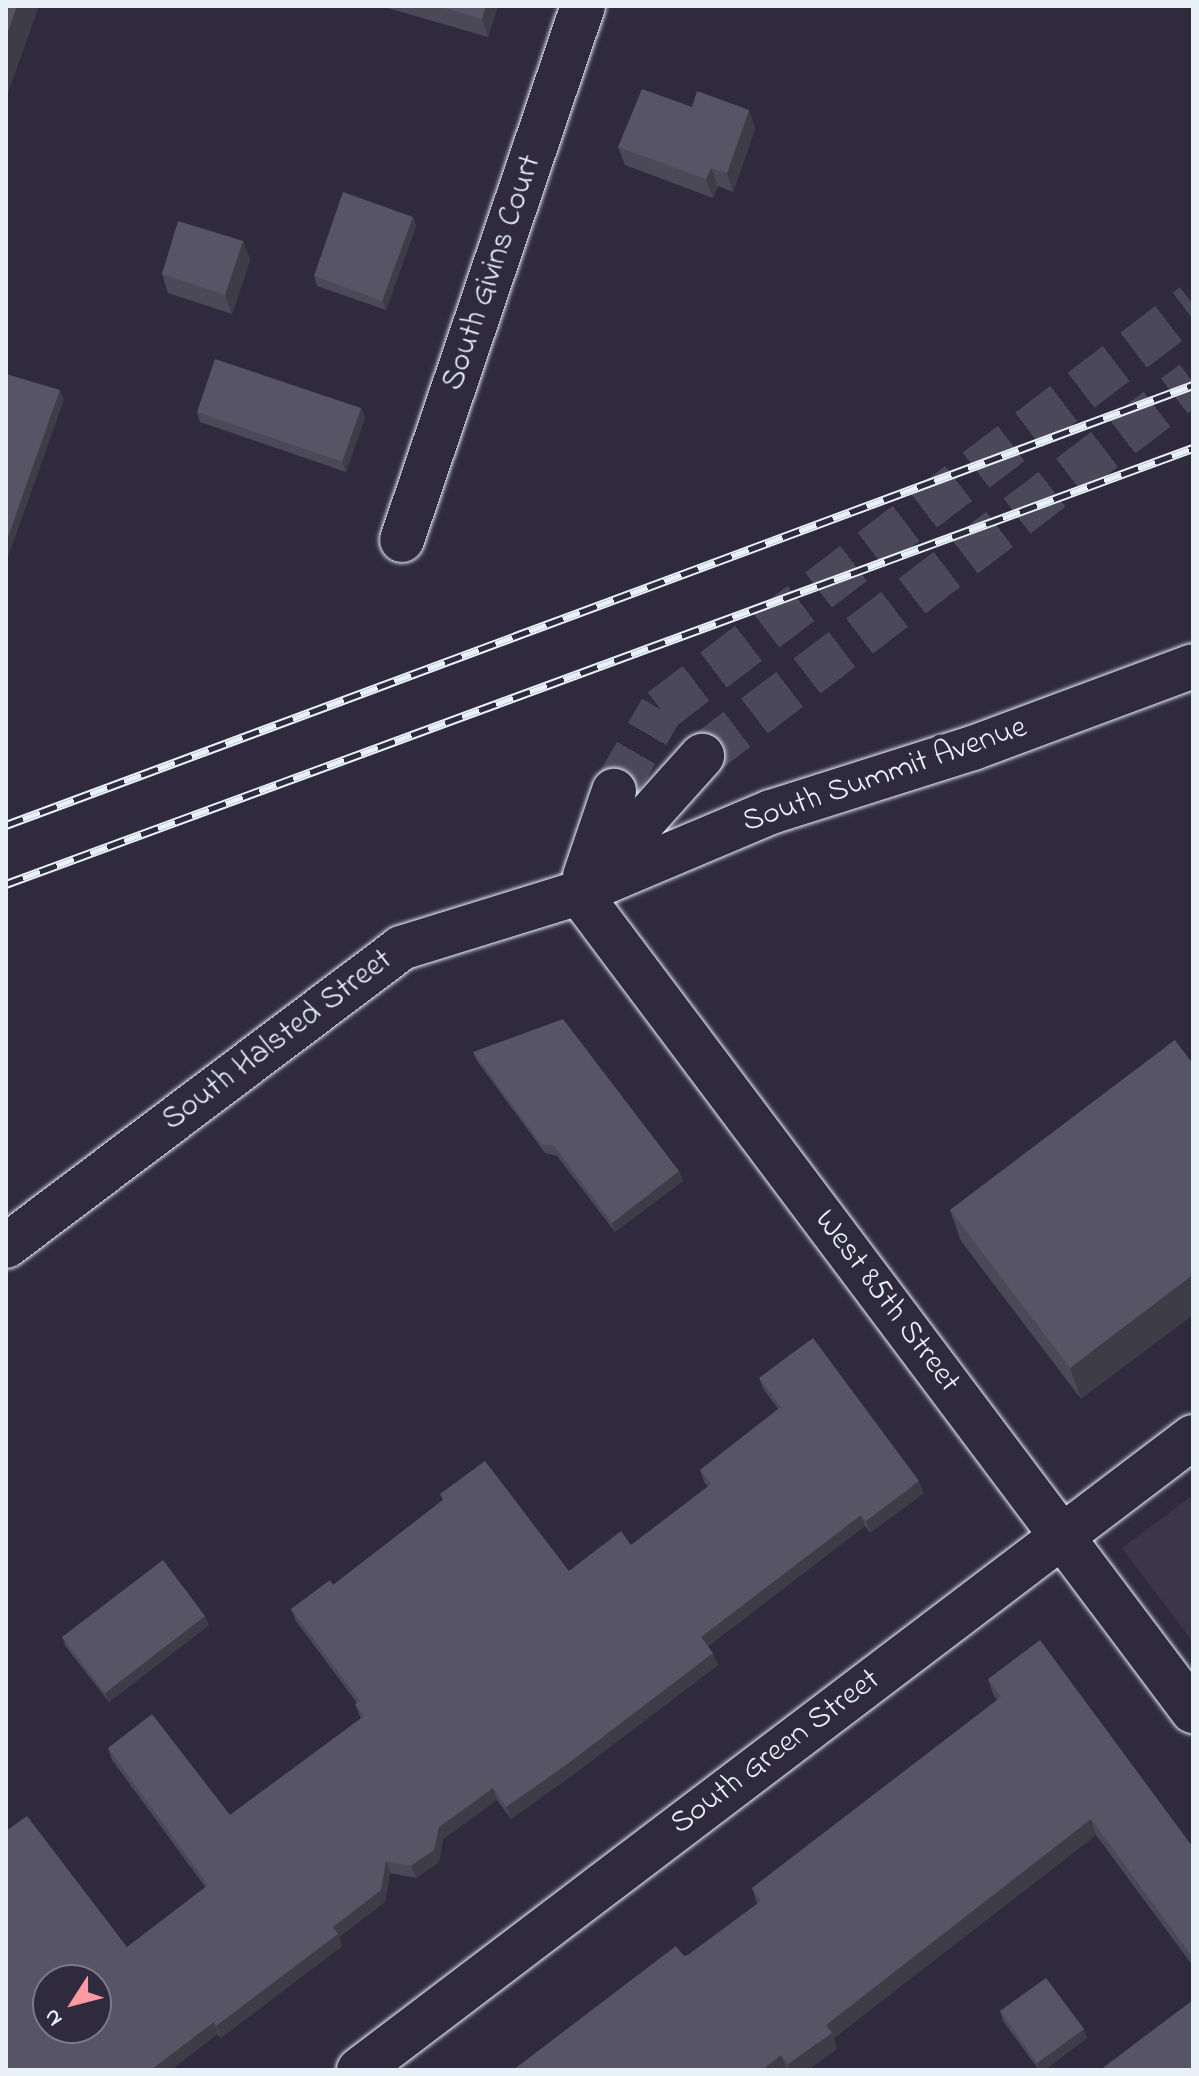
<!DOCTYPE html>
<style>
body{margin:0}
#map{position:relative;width:1199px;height:2076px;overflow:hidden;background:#2f2a3d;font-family:"Indie Flower",sans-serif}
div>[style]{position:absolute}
.built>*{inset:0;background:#3b3749}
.secondary-tunnel>*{height:44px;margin-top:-22px;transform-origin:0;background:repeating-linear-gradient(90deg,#4b4859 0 44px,transparent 0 66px)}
.roads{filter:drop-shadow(0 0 2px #e8f1f8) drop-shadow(0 0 2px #e8f1f8)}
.minor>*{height:44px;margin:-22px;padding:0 22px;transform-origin:22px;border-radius:22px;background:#2f2a3d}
.secondary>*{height:44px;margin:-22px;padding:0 22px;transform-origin:22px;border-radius:22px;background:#2f2a3d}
.rail>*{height:9px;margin-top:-4.5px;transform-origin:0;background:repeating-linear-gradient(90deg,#2f2a3d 0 18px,#e8f1f8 0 36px);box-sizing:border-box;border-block:2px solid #e8f1f8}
.wall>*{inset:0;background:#4b4957}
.shaded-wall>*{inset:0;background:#3d3c47}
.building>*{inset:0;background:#575565}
span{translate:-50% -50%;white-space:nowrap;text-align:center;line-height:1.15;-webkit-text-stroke:8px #2f2a3d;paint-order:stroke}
.street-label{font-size:32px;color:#e8f1f8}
.frame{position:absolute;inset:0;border:8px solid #e8f1f8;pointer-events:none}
.north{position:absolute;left:32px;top:1964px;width:80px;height:80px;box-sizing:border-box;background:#2f2a3d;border:2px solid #797a88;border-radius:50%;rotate:234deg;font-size:22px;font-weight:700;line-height:32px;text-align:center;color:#e8f1f8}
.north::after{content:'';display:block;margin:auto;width:28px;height:36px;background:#ff9aa2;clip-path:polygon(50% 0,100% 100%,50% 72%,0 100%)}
</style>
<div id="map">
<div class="built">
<div style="clip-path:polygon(1193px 1495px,1193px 1642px,1122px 1548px)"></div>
</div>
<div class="secondary-tunnel">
<div style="left:702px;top:756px;width:617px;rotate:-37.3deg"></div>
<div style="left:614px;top:791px;width:94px;rotate:-59.9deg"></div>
<div style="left:661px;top:710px;width:669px;rotate:-37.28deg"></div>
</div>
<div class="roads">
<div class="minor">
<div style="left:402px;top:540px;width:564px;rotate:-71.28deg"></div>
<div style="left:579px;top:893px;width:1023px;rotate:53.11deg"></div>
<div style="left:359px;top:2070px;width:1047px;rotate:-37.2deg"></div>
</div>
<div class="secondary">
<div style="left:585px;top:876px;width:90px;rotate:-71.2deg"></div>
<div style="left:588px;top:883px;width:171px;rotate:-48.1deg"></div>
<div style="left:6px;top:1246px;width:495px;rotate:-37deg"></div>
<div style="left:401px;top:948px;width:186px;rotate:-17.2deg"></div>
<div style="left:579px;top:893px;width:208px;rotate:-22.9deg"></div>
<div style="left:771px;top:812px;width:212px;rotate:-17.6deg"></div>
<div style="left:973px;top:748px;width:235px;rotate:-20.4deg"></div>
</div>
</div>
<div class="rail">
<div style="left:6px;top:825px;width:1266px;rotate:-20.34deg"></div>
<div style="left:6px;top:884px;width:1265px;rotate:-20.17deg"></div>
</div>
<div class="wall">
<div style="clip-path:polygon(381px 6px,498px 6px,488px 37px)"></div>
<div style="clip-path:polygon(749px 110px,755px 129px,733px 192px,718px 186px,713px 198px,625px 165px,618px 147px)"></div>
<div style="clip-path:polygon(413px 217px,416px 226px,386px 310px,317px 286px,314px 276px)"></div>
<div style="clip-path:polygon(243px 241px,250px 260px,232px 314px,168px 293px,162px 274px)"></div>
<div style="clip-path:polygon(361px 408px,365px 418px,346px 472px,200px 422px,197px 412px)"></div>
<div style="clip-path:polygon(1175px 1040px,1081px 1399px,961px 1241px,950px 1210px)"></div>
<div style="clip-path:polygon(473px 1052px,679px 1171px,683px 1181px,615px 1232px,557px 1156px,545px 1153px,477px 1061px)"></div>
<div style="clip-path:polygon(759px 1378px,924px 1493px,870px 1533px,865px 1526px,708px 1646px,718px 1665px,570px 1777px,511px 1819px,497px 1800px,443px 1839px,439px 1862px,416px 1878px,390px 1873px,385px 1902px,339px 1937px,342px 1946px,221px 2038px,127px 1947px,206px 1888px,112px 1760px,108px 1748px,230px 1815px,361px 1719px,355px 1704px,357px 1703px,296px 1621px,291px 1609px,333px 1585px,443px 1501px,440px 1494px,569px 1571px,631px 1545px,708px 1487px,704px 1482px,700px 1470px,778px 1409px,764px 1390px)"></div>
<div style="clip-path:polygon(205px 1616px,209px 1625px,109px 1702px,66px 1647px,62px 1637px)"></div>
<div style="clip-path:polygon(988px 1679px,1192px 1846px,1193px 1845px,1193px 1966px,1096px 1835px,834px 2038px,837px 2049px,807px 2070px,513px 2070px,684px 1956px,688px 1955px,757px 1904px,752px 1888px,997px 1700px,993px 1694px)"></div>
<div style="clip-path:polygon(1000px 2011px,1084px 2029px,1087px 2038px,1045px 2070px,1039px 2070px,1003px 2021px)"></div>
</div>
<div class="shaded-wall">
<div style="clip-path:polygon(17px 6px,39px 6px,6px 99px,6px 38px)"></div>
<div style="clip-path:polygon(486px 6px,498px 6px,488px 37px,482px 19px)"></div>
<div style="clip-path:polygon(749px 110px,755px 129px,733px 192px,727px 173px)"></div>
<div style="clip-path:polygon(711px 168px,718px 186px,713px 198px,706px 179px)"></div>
<div style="clip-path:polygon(413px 217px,416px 226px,386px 310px,382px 301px)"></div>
<div style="clip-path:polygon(243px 241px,250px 260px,232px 314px,225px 295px)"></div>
<div style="clip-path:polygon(60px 390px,64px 400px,6px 563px,6px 543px)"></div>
<div style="clip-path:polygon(361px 408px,365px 418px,346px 472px,342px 462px)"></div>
<div style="clip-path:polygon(679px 1171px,683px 1181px,615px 1232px,612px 1223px)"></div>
<div style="clip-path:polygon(1193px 1275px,1193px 1315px,1081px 1399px,1070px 1368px)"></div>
<div style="clip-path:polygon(919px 1481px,924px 1493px,870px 1533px,866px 1521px)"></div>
<div style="clip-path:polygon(861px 1515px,865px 1526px,705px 1649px,701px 1637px)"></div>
<div style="clip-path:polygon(205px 1616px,209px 1625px,109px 1702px,105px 1693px)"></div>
<div style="clip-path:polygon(713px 1653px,718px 1665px,570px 1777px,511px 1819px,506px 1807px)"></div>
<div style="clip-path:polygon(493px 1788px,497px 1800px,443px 1839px,439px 1862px,416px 1878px,411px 1866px,439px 1827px)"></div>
<div style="clip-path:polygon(1091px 1819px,1096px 1835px,834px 2038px,837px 2049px,807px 2070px,790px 2070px,788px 2064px,826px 2025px)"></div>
<div style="clip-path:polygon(386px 1861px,390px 1873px,385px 1902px,339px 1937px,342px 1946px,221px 2038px,216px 2026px)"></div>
<div style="clip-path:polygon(214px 2022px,218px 2034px,171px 2070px,151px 2070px)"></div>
<div style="clip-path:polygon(1084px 2029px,1087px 2038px,1045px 2070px,1040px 2070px,1037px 2063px)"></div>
<div style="clip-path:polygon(781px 2055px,787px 2070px,762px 2070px)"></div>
</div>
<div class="building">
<div style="clip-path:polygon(6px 6px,17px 6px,6px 38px)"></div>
<div style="clip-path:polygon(438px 6px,486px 6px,482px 19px)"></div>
<div style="clip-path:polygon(642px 89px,692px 107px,697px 91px,749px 110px,727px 173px,711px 168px,706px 179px,618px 147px)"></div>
<div style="clip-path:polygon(343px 192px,413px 217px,382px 301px,314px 276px)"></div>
<div style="clip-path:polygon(178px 221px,243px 241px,225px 295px,162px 274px)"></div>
<div style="clip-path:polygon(215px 359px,361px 408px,342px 462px,197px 412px)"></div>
<div style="clip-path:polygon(6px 374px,60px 390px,6px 543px)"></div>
<div style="clip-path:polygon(563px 1019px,679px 1171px,612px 1223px,554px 1146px,541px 1144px,473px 1052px)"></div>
<div style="clip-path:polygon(1175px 1040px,1193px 1064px,1193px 1275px,1070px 1368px,950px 1210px)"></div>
<div style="clip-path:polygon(evenodd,813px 1338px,919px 1481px,866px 1521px,861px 1515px,701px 1637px,713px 1653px,566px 1765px,506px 1807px,493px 1788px,439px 1827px,434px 1850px,411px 1866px,386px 1861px,381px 1890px,333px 1927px,338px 1934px,216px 2026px,214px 2022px,151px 2070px,6px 2070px,6px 1831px,27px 1816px,127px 1947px,208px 1885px,108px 1748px,152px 1714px,230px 1815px,364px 1716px,355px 1704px,360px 1701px,291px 1609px,330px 1580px,333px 1585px,444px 1499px,440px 1494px,485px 1461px,569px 1571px,621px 1531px,631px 1545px,711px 1484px,700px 1470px,781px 1407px,759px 1378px,813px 1338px,48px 1980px,96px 1980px,96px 2028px,48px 2028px,48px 1980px)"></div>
<div style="clip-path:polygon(163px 1560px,205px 1616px,105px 1693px,62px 1637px)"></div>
<div style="clip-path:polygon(1040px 1640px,1192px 1846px,1193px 1845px,1193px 1958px,1091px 1819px,826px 2025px,832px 2033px,788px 2064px,781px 2055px,762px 2070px,513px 2070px,676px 1946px,684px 1956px,688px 1955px,761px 1901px,752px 1888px,1001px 1697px,988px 1679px)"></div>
<div style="clip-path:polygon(1046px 1978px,1084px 2029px,1037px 2063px,1000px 2011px)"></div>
<div style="clip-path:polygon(1193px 2000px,1193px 2070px,1100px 2070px)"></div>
</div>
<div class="street-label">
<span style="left:493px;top:273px;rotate:-71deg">South Givins Court</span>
<span style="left:885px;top:776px;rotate:-19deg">South Summit Avenue</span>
<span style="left:278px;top:1041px;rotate:-37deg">South Halsted Street</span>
<span style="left:886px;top:1302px;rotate:53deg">West 85th Street</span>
<span style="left:776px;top:1753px;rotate:-37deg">South Green Street</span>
</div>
<div class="frame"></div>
<div class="north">N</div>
</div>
